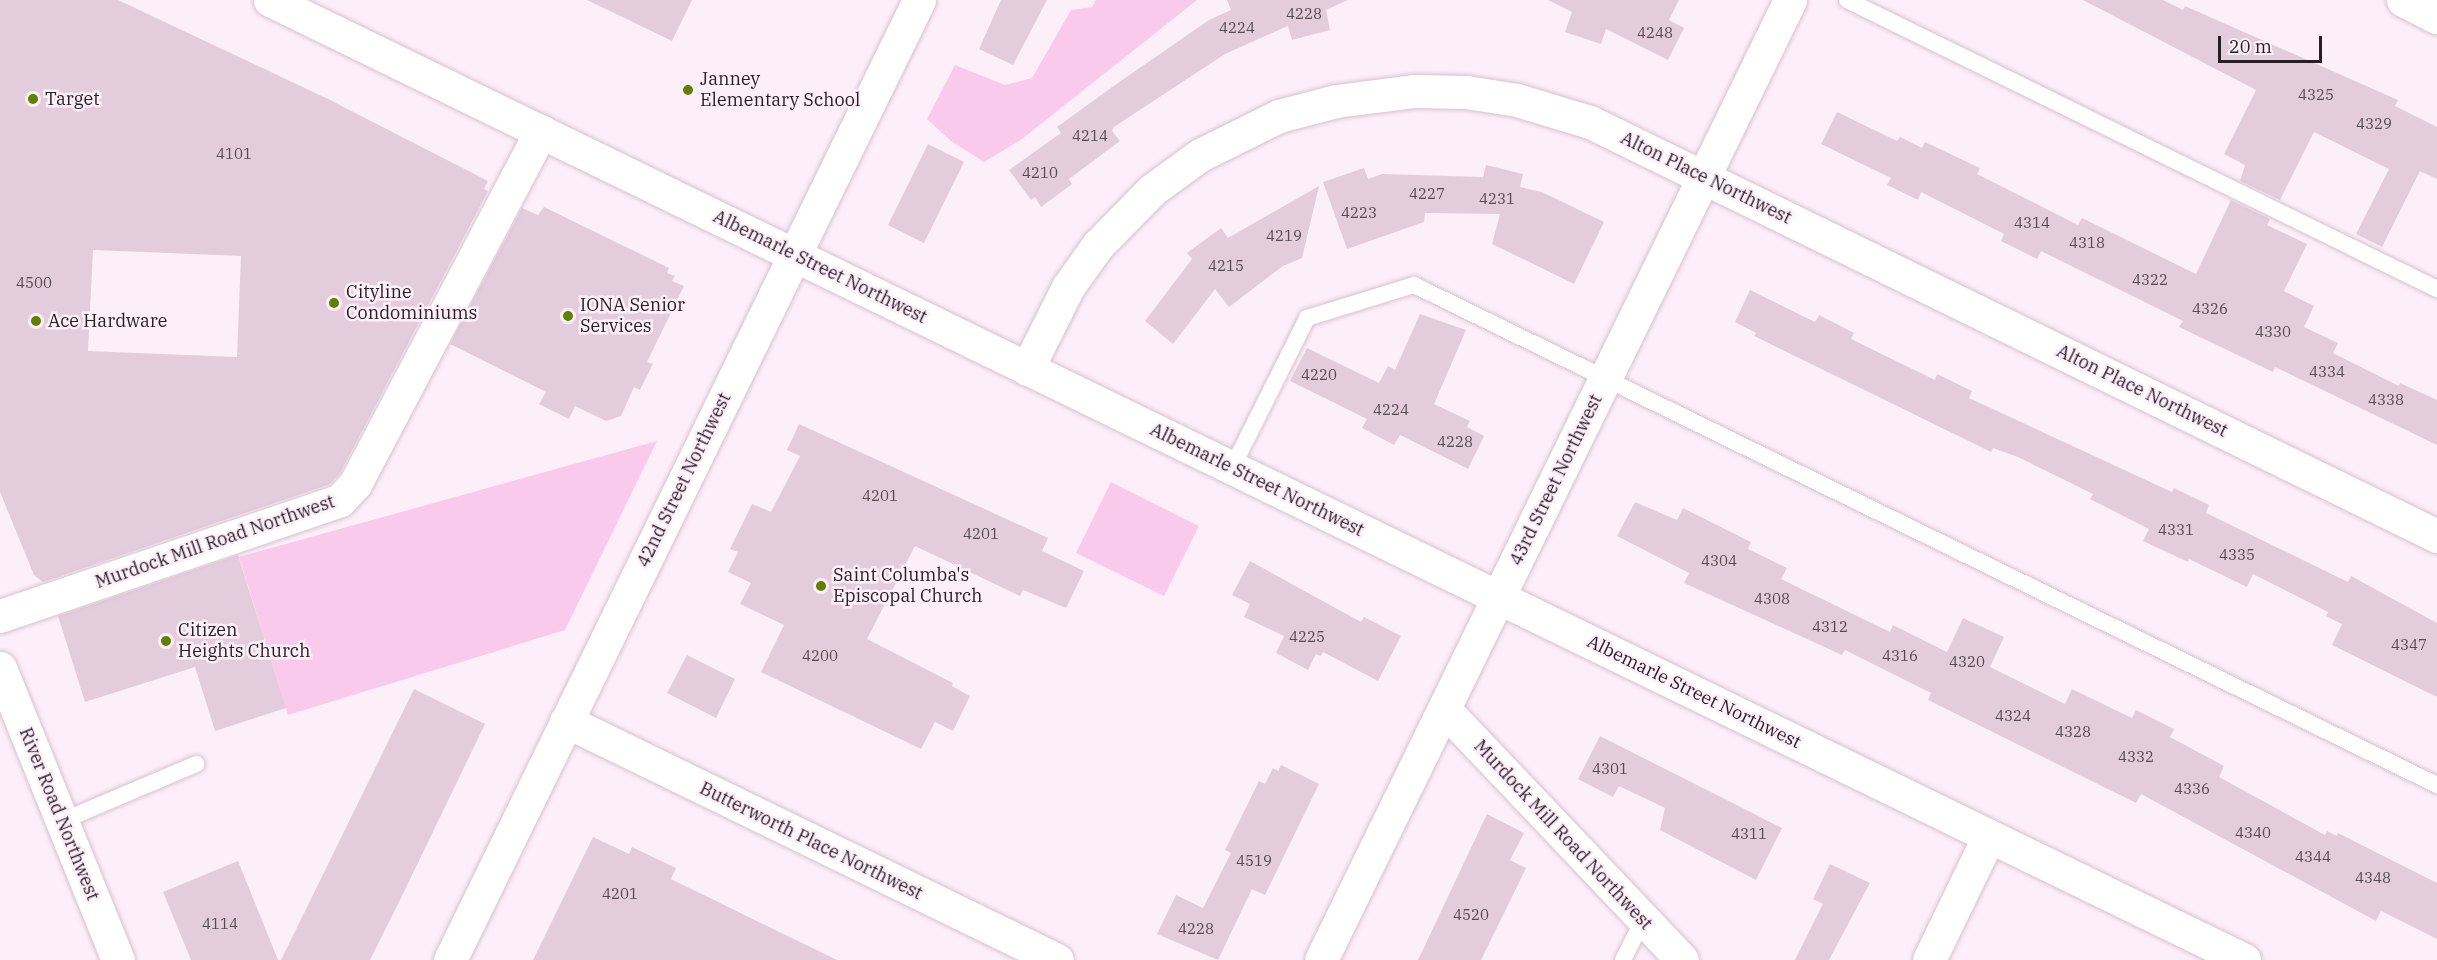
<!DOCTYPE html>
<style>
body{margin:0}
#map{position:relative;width:2437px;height:960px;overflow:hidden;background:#fdeff9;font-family:"IBM Plex Serif",serif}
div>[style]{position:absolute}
.green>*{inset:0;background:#f9caec}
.building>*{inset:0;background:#e3cddc}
.roads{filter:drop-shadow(0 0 2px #d7c1d0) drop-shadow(0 0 2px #d7c1d0)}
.service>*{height:16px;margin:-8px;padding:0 8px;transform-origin:8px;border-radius:8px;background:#fff}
.minor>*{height:33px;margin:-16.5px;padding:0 16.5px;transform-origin:16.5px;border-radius:16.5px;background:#fff}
.secondary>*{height:33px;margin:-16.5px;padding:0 16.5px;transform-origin:16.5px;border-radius:16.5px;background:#fff}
.dots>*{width:16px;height:16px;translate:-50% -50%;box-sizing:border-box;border:3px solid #fdeff9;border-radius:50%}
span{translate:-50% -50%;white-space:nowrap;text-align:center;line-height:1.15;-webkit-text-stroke:5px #fdeff9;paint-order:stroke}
.number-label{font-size:15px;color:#564a53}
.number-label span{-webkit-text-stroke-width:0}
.poi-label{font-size:18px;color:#271f25}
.left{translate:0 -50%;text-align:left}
.street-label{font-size:18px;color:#271f25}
.scale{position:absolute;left:2218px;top:36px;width:104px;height:27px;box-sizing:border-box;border:3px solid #271f25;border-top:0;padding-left:8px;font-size:18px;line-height:21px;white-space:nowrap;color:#271f25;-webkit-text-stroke:4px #fdeff9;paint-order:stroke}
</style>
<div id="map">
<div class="green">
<div style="clip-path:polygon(1096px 0,1197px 0,1022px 139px,984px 162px,951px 141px,927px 119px,955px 65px,1005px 85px,1032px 78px,1071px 10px,1092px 7px)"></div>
<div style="clip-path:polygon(657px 441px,565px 630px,288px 715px,239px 557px)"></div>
<div style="clip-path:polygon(1111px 482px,1199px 526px,1164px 596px,1076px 553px)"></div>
</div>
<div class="building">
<div style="clip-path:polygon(evenodd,0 0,118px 0,328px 99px,488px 181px,484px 189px,488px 191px,340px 473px,330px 484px,43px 582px,34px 575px,0 492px,0 0,93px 250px,241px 256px,237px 357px,88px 351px,93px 250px)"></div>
<div style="clip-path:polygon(587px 0,692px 0,672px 41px)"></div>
<div style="clip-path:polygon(1001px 0,1047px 0,1013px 65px,979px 49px)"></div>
<div style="clip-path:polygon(1227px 0,1348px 0,1326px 10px,1330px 30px,1292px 40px,1288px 26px,1225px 54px,1114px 127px,1112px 131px,1120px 141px,1069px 179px,1072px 184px,1041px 207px,1035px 197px,1031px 200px,1009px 170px,1061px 133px,1057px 127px,1115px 85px,1209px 20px,1231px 10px)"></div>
<div style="clip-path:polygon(1548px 0,1679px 0,1669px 20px,1684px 28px,1668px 60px,1606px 29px,1601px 44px,1565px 32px,1572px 12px)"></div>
<div style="clip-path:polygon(2083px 0,2163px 0,2183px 10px,2185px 6px,2398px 100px,2395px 106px,2437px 127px,2437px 179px,2420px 171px,2382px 247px,2356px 234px,2389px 169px,2314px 132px,2280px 200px,2240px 181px,2245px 165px,2224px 154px,2256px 90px)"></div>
<div style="clip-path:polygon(1837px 112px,1897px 141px,1900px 137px,1922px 148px,1925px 142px,1980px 168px,1977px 174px,2078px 225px,2082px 218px,2196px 274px,2231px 200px,2270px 219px,2267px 225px,2307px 244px,2284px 291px,2314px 306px,2304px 327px,2338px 343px,2333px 353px,2399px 386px,2400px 383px,2437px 400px,2437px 445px,2275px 367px,2273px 372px,2179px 327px,2183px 321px,2041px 251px,2037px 259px,2001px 241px,2004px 234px,1921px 192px,1918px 200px,1887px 185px,1891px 178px,1821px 144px)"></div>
<div style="clip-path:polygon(928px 144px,964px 162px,924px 243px,888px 225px)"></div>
<div style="clip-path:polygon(1486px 165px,1523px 174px,1520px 187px,1542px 192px,1604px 222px,1574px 284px,1492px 244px,1500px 214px,1425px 213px,1424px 222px,1347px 249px,1323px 182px,1364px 168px,1368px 179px,1382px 174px,1483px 177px)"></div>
<div style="clip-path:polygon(1319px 186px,1302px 258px,1283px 266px,1229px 307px,1215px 289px,1173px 344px,1145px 321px,1192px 259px,1187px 253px,1221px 228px,1228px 238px)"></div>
<div style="clip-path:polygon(544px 207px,669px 268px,667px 273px,675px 276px,672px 281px,684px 286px,647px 362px,653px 364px,640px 390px,634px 387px,621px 416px,606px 421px,575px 406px,569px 419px,539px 404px,546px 392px,450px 344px,522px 208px,538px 215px)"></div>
<div style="clip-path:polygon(1750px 290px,1815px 322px,1819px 315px,1854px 333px,1851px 339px,1935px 380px,1937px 374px,1972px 391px,1969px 398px,2172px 492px,2174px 488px,2209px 505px,2206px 513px,2348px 582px,2351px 576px,2437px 623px,2437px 697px,2332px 645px,2342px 624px,2326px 616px,2328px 612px,2253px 574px,2247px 587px,2189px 559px,2188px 562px,2143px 541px,2149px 529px,2090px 499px,2093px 494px,2018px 457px,1993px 448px,1991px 452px,1754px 336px,1756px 333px,1735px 322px)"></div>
<div style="clip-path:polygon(1420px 314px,1466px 330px,1434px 404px,1470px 421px,1467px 427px,1484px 436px,1468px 469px,1400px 435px,1394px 445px,1362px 428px,1367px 419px,1290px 381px,1307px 348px,1379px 383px,1388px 366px,1395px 370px)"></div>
<div style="clip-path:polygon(799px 424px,1048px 538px,1042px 551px,1084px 571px,1066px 608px,1023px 590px,1020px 596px,915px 546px,867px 639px,953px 683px,952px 686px,970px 696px,953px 731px,935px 722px,921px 749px,761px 672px,784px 625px,740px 604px,751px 583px,728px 572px,738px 552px,730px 549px,752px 504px,771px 512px,800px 456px,787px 450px)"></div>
<div style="clip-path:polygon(1635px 502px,1677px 520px,1683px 508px,1751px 542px,1748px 549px,1787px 568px,1781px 579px,1890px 632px,1893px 625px,1947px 652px,1963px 618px,2004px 637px,1990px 667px,2065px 704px,2072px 689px,2132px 718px,2136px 710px,2174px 729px,2170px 737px,2224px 766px,2219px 777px,2325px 835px,2327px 831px,2337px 836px,2338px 833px,2437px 883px,2437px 939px,2381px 911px,2376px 921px,2141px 794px,2136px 803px,1928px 700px,1931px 693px,1845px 650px,1842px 655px,1684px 583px,1689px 573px,1617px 536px)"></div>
<div style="clip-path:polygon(238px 555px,286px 708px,215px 731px,195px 667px,85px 702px,58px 616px)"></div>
<div style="clip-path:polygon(1250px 561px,1361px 622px,1364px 617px,1401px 636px,1378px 681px,1323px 652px,1321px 656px,1316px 654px,1308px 670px,1276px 653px,1284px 636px,1244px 617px,1250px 604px,1232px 595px)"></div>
<div style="clip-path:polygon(687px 655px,735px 679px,716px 718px,667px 693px)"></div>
<div style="clip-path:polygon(414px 689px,485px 724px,401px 898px,370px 960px,281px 960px)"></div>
<div style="clip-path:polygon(1600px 736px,1782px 828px,1756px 880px,1660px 830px,1665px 808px,1619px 786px,1613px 797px,1578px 779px)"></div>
<div style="clip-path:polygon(1281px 765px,1319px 784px,1265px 895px,1252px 889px,1218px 960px,1157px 934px,1176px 895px,1203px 908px,1231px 853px,1225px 850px,1259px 781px,1265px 784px,1273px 768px,1278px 771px)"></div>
<div style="clip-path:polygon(1487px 814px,1524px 833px,1510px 860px,1526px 868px,1508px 905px,1481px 960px,1418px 960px)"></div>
<div style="clip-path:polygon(593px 837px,629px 854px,632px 847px,676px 868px,671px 879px,837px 960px,533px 960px)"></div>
<div style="clip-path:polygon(238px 861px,278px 960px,191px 960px,163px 892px)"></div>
<div style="clip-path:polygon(1830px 864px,1870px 883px,1829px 960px,1795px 960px,1823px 904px,1813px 899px)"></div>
</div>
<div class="roads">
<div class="service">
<div style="left:1847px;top:0;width:657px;rotate:26.1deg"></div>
<div style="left:1232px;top:468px;width:168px;rotate:-63.4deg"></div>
<div style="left:1307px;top:318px;width:112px;rotate:-17.1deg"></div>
<div style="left:1414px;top:285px;width:1139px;rotate:26.05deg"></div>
<div style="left:62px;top:821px;width:146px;rotate:-23deg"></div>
<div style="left:1623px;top:960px;width:45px;rotate:-63.4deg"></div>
</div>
<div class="minor">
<div style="left:270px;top:0;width:2195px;rotate:25.93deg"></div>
<div style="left:2403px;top:0;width:38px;rotate:27deg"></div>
<div style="left:1027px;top:369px;width:92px;rotate:-63.4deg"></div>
<div style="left:1068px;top:287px;width:52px;rotate:-54.5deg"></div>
<div style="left:1098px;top:245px;width:77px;rotate:-45.5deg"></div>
<div style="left:1152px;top:190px;width:59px;rotate:-36.1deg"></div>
<div style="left:1200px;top:155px;width:88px;rotate:-26.3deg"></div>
<div style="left:1279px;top:116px;width:59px;rotate:-14.7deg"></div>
<div style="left:1336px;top:101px;width:80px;rotate:-7.2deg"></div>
<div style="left:1415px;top:91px;width:51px;rotate:1.1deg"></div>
<div style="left:1466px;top:92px;width:52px;rotate:8.9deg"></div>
<div style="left:1517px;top:100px;width:76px;rotate:16.8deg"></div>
<div style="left:1590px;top:122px;width:943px;rotate:26.05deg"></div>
<div style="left:0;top:616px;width:359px;rotate:-18.8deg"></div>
<div style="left:340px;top:500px;width:22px;rotate:-47deg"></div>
<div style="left:355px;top:484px;width:399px;rotate:-62.2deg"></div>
<div style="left:1445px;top:710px;width:344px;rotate:46.5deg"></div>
<div style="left:566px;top:721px;width:546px;rotate:25.96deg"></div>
<div style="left:450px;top:960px;width:1068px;rotate:-63.96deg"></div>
<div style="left:1321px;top:960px;width:1068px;rotate:-63.96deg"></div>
<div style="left:1929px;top:960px;width:138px;rotate:-64.2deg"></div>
</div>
<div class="secondary">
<div style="left:0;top:668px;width:315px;rotate:68deg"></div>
</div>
</div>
<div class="dots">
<div style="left:688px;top:90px;background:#5e8200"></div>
<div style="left:33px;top:99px;background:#5e8200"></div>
<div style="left:334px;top:303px;background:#5e8200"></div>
<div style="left:568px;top:316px;background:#5e8200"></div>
<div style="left:36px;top:321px;background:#5e8200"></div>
<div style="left:821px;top:586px;background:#5e8200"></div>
<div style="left:166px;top:641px;background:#5e8200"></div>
</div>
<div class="number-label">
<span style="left:1304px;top:14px">4228</span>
<span style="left:1237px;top:28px">4224</span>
<span style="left:1655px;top:33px">4248</span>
<span style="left:2316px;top:95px">4325</span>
<span style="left:2374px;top:124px">4329</span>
<span style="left:1090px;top:136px">4214</span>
<span style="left:234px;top:154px">4101</span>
<span style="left:1040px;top:173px">4210</span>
<span style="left:1427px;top:194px">4227</span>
<span style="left:1497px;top:199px">4231</span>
<span style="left:1359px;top:213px">4223</span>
<span style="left:2032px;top:223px">4314</span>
<span style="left:1284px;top:236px">4219</span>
<span style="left:2087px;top:243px">4318</span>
<span style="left:1226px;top:266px">4215</span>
<span style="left:2150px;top:280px">4322</span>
<span style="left:34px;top:283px">4500</span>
<span style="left:2210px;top:309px">4326</span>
<span style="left:2273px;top:332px">4330</span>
<span style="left:2327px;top:372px">4334</span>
<span style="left:1319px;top:375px">4220</span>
<span style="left:2386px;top:400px">4338</span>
<span style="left:1391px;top:410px">4224</span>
<span style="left:1455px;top:442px">4228</span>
<span style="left:880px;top:496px">4201</span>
<span style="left:2176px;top:530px">4331</span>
<span style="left:981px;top:534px">4201</span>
<span style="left:2237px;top:555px">4335</span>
<span style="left:1719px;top:561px">4304</span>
<span style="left:1772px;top:599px">4308</span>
<span style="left:1830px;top:627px">4312</span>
<span style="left:1307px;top:637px">4225</span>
<span style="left:2409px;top:645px">4347</span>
<span style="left:820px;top:656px">4200</span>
<span style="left:1900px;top:656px">4316</span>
<span style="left:1967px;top:662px">4320</span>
<span style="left:2013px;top:716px">4324</span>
<span style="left:2073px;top:732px">4328</span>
<span style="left:2136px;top:757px">4332</span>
<span style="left:1610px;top:769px">4301</span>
<span style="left:2192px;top:789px">4336</span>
<span style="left:2253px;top:833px">4340</span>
<span style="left:1749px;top:834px">4311</span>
<span style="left:2313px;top:857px">4344</span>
<span style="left:1254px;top:861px">4519</span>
<span style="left:2373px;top:878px">4348</span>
<span style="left:620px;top:894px">4201</span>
<span style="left:1471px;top:915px">4520</span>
<span style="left:220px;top:924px">4114</span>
<span style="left:1196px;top:929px">4228</span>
</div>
<div class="poi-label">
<span class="left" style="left:700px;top:90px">Janney<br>Elementary School</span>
<span class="left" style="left:45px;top:99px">Target</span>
<span class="left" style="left:346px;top:303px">Cityline<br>Condominiums</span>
<span class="left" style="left:580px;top:316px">IONA Senior<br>Services</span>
<span class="left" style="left:48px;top:321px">Ace Hardware</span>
<span class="left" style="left:833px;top:586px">Saint Columba's<br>Episcopal Church</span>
<span class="left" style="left:178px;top:641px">Citizen<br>Heights Church</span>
</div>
<div class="street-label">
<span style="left:1706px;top:178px;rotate:26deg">Alton Place Northwest</span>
<span style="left:820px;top:267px;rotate:26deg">Albemarle Street Northwest</span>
<span style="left:2142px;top:391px;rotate:26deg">Alton Place Northwest</span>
<span style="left:684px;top:480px;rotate:-64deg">42nd Street Northwest</span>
<span style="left:1257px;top:480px;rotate:26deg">Albemarle Street Northwest</span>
<span style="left:1556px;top:480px;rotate:-64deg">43rd Street Northwest</span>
<span style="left:215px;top:542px;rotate:-19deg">Murdock Mill Road Northwest</span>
<span style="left:1694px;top:692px;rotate:26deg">Albemarle Street Northwest</span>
<span style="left:59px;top:814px;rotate:68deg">River Road Northwest</span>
<span style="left:1563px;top:835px;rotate:47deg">Murdock Mill Road Northwest</span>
<span style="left:811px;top:841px;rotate:26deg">Butterworth Place Northwest</span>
</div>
<div class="scale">20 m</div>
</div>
